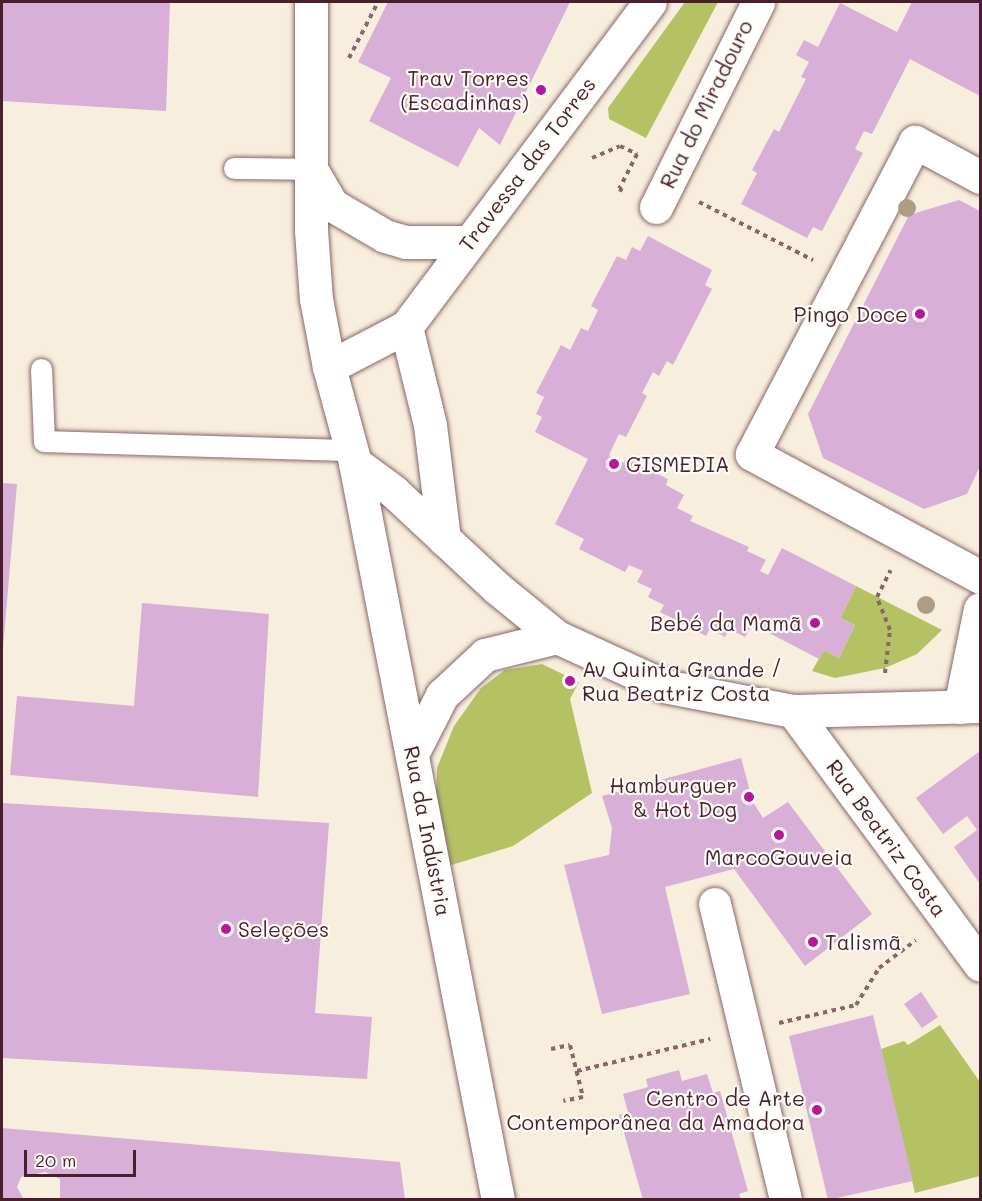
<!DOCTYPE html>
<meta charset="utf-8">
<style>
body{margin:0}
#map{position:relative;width:982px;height:1201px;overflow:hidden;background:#f8eedd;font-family:Mali,sans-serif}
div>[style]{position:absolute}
.green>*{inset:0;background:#b4c264}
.building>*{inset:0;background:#d7afd7}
.path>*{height:4px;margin-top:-2px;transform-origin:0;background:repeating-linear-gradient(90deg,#876769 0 4.5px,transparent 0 9px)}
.roads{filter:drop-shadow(0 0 2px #876769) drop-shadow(0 0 2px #876769)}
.service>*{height:21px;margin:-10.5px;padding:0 10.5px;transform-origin:10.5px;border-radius:10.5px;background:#fff}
.pedestrian>*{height:32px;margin:-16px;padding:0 16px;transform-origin:16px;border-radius:16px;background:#fff}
.minor>*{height:33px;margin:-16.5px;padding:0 16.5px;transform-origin:16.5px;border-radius:16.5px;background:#fff}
.tertiary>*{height:33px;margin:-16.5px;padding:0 16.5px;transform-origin:16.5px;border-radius:16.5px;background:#fff}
.trees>*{width:18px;height:18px;margin:-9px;border-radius:50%;background:#ad9c86}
.dots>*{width:16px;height:16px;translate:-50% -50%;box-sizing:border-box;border:3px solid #fdfcf7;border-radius:50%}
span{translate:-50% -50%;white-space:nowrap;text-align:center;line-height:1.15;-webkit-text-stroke:4.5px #fdfcf7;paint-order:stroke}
.poi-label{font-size:21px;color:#4a1f2b}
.right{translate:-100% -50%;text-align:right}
.left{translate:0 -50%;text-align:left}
.street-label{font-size:21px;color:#4a1f2b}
.frame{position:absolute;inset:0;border:3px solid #4a1f2b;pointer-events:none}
.scale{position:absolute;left:24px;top:1150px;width:112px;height:27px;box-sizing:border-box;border:3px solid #4a1f2b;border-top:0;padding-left:8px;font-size:18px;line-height:21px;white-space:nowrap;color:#4a1f2b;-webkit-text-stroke:4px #fdfcf7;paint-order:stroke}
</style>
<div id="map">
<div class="green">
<div style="clip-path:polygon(685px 2px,718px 2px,646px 138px,609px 119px,608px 108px)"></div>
<div style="clip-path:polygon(856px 586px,942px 630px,917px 654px,885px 668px,835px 678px,812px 671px,824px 650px,839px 658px,855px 625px,840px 618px)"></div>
<div style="clip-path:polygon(542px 664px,579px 682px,570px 699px,592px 793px,513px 846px,445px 867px,436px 807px,437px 768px,454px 726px,481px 688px,505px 670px)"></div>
<div style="clip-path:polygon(940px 1025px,980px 1082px,980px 1176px,915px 1193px,881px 1049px,904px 1041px,908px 1045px)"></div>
</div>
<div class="building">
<div style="clip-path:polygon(2px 2px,170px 2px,166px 111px,2px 101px)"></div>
<div style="clip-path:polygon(388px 2px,570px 2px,500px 145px,479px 128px,458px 167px,369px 121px,391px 78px,358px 62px)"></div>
<div style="clip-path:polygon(912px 2px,980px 2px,980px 96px,910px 59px,872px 134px,864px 131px,855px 149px,863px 153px,822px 231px,813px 227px,807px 238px,741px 204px,757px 173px,752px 170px,774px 129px,779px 132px,806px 79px,801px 77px,809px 62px,796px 55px,804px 40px,818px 47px,840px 3px,897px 32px)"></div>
<div style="clip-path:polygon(959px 200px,980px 211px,980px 466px,967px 494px,924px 509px,823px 458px,808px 414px,909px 215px)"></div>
<div style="clip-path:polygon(648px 236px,712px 270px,705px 285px,712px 289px,673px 365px,667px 361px,659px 376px,653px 372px,642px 393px,647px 396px,626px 437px,619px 434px,609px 455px,624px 463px,626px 458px,668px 479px,666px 485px,684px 495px,677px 508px,693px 516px,690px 521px,749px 547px,747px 551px,766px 560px,760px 571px,768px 575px,782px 548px,856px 586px,840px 618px,855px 625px,839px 658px,824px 650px,819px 659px,752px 624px,745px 637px,729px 629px,725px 637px,710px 629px,706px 636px,660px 612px,664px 605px,648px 597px,652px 589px,637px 582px,643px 571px,629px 565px,625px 572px,579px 549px,584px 539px,555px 524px,588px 459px,535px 432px,542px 417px,536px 414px,544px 397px,536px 393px,561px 345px,570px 350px,581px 328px,588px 331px,598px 310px,591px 306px,617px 256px,626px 260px,632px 247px,640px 251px)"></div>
<div style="clip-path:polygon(2px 483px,17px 484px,3px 648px,2px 648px)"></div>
<div style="clip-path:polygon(142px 603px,269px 614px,258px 797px,10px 775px,17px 696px,134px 706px)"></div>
<div style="clip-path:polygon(980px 751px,980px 884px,954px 847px,977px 830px,967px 816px,943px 834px,916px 798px)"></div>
<div style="clip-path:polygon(741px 758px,753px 802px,763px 818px,788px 802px,872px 914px,805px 966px,734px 869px,665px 887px,690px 994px,602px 1014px,564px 865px,609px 855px,612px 828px,602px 796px)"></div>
<div style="clip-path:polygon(2px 803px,329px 823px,315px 1013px,372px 1017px,367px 1079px,2px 1058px)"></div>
<div style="clip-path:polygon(921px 992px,938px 1017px,922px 1028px,904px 1004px)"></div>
<div style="clip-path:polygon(873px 1015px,913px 1181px,828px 1200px,789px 1036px)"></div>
<div style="clip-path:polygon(679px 1070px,682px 1081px,707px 1074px,713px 1093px,720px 1091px,748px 1191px,739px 1194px,741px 1200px,643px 1200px,619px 1115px,628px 1112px,623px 1094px,648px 1087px,646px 1079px)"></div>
<div style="clip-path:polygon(2px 1128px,400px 1162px,405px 1200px,60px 1200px,60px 1179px,45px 1172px,21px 1177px,17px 1187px,24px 1200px,2px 1200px)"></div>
</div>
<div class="path">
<div style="left:349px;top:58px;width:63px;rotate:-62.6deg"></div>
<div style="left:592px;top:158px;width:30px;rotate:-23deg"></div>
<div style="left:620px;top:146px;width:19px;rotate:25deg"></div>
<div style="left:637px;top:154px;width:39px;rotate:117deg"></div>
<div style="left:619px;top:189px;width:4px;rotate:27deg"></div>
<div style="left:699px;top:202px;width:128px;rotate:27deg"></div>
<div style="left:885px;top:673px;width:43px;rotate:-83.4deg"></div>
<div style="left:890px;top:630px;width:35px;rotate:-112deg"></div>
<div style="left:877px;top:597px;width:30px;rotate:-63deg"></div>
<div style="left:779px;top:1023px;width:79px;rotate:-13.2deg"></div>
<div style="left:856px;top:1005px;width:44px;rotate:-58.1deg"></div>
<div style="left:879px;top:968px;width:46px;rotate:-37.1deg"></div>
<div style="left:551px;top:1049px;width:19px;rotate:-12deg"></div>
<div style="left:570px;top:1045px;width:54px;rotate:76deg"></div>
<div style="left:583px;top:1097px;width:20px;rotate:169deg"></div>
<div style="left:577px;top:1071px;width:137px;rotate:-13.5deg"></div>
</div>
<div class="roads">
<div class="service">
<div style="left:234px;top:168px;width:77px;rotate:0.7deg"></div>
<div style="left:41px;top:369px;width:72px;rotate:87.6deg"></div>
<div style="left:44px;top:441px;width:308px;rotate:1.7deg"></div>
</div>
<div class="pedestrian">
<div style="left:715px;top:904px;width:304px;rotate:76.5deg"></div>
</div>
<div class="minor">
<div style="left:980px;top:177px;width:74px;rotate:-151.7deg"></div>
<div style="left:915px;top:142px;width:352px;rotate:117.6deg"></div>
<div style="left:752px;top:454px;width:259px;rotate:28.3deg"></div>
<div style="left:656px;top:207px;width:229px;rotate:-63.5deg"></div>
<div style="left:960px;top:707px;width:100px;rotate:-78.5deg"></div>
<div style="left:793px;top:711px;width:315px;rotate:53.6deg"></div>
</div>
<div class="tertiary">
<div style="left:311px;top:2px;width:228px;rotate:90deg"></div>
<div style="left:311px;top:230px;width:69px;rotate:85.9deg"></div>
<div style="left:316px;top:299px;width:69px;rotate:79.2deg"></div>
<div style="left:329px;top:367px;width:99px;rotate:74.8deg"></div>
<div style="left:355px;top:463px;width:47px;rotate:36.4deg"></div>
<div style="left:393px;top:491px;width:142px;rotate:43deg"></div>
<div style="left:497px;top:588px;width:77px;rotate:39.2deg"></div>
<div style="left:557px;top:637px;width:118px;rotate:24.6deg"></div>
<div style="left:664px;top:686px;width:131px;rotate:11deg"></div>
<div style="left:793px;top:711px;width:187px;rotate:-1.5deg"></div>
<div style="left:311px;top:169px;width:42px;rotate:59.7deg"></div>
<div style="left:332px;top:205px;width:61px;rotate:30.3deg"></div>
<div style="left:385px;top:236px;width:22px;rotate:16deg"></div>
<div style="left:406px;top:242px;width:61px"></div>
<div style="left:406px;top:327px;width:101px;rotate:76.2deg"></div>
<div style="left:430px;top:425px;width:115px;rotate:83deg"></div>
<div style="left:329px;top:367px;width:87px;rotate:-27.5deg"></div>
<div style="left:406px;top:327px;width:406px;rotate:-53.1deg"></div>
<div style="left:355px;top:463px;width:751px;rotate:79.02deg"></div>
<div style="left:413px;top:752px;width:64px;rotate:-63deg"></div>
<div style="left:442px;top:695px;width:59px;rotate:-42.9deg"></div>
<div style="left:485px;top:655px;width:74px;rotate:-14deg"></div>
</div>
</div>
<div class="trees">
<div style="left:907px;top:208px"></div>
<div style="left:926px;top:605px"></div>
</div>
<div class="dots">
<div style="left:541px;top:90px;background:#b5179e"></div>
<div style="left:920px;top:314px;background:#b5179e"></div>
<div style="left:614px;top:464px;background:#b5179e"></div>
<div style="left:815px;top:623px;background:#b5179e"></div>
<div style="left:570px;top:681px;background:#b5179e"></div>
<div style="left:749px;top:797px;background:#b5179e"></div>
<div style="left:779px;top:835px;background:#b5179e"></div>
<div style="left:226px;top:929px;background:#b5179e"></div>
<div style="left:813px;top:942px;background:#b5179e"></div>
<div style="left:817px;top:1110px;background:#b5179e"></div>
</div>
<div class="poi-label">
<span class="right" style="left:529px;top:90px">Trav Torres<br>(Escadinhas)</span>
<span class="right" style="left:908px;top:314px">Pingo Doce</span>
<span class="left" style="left:626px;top:464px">GISMEDIA</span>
<span class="right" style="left:802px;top:623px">Bebé da Mamã</span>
<span class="left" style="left:582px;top:681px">Av Quinta Grande /<br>Rua Beatriz Costa</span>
<span class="right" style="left:737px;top:797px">Hamburguer<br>&amp; Hot Dog</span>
<span style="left:779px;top:857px">MarcoGouveia</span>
<span class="left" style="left:238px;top:929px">Seleções</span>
<span class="left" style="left:825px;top:942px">Talismã</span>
<span class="right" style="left:805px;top:1110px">Centro de Arte<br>Contemporânea da Amadora</span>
</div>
<div class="street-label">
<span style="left:706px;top:104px;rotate:-64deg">Rua do Miradouro</span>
<span style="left:527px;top:164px;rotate:-53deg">Travessa das Torres</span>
<span style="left:428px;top:831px;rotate:79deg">Rua da Indústria</span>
<span style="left:887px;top:838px;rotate:54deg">Rua Beatriz Costa</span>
</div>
<div class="frame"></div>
<div class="scale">20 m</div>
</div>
